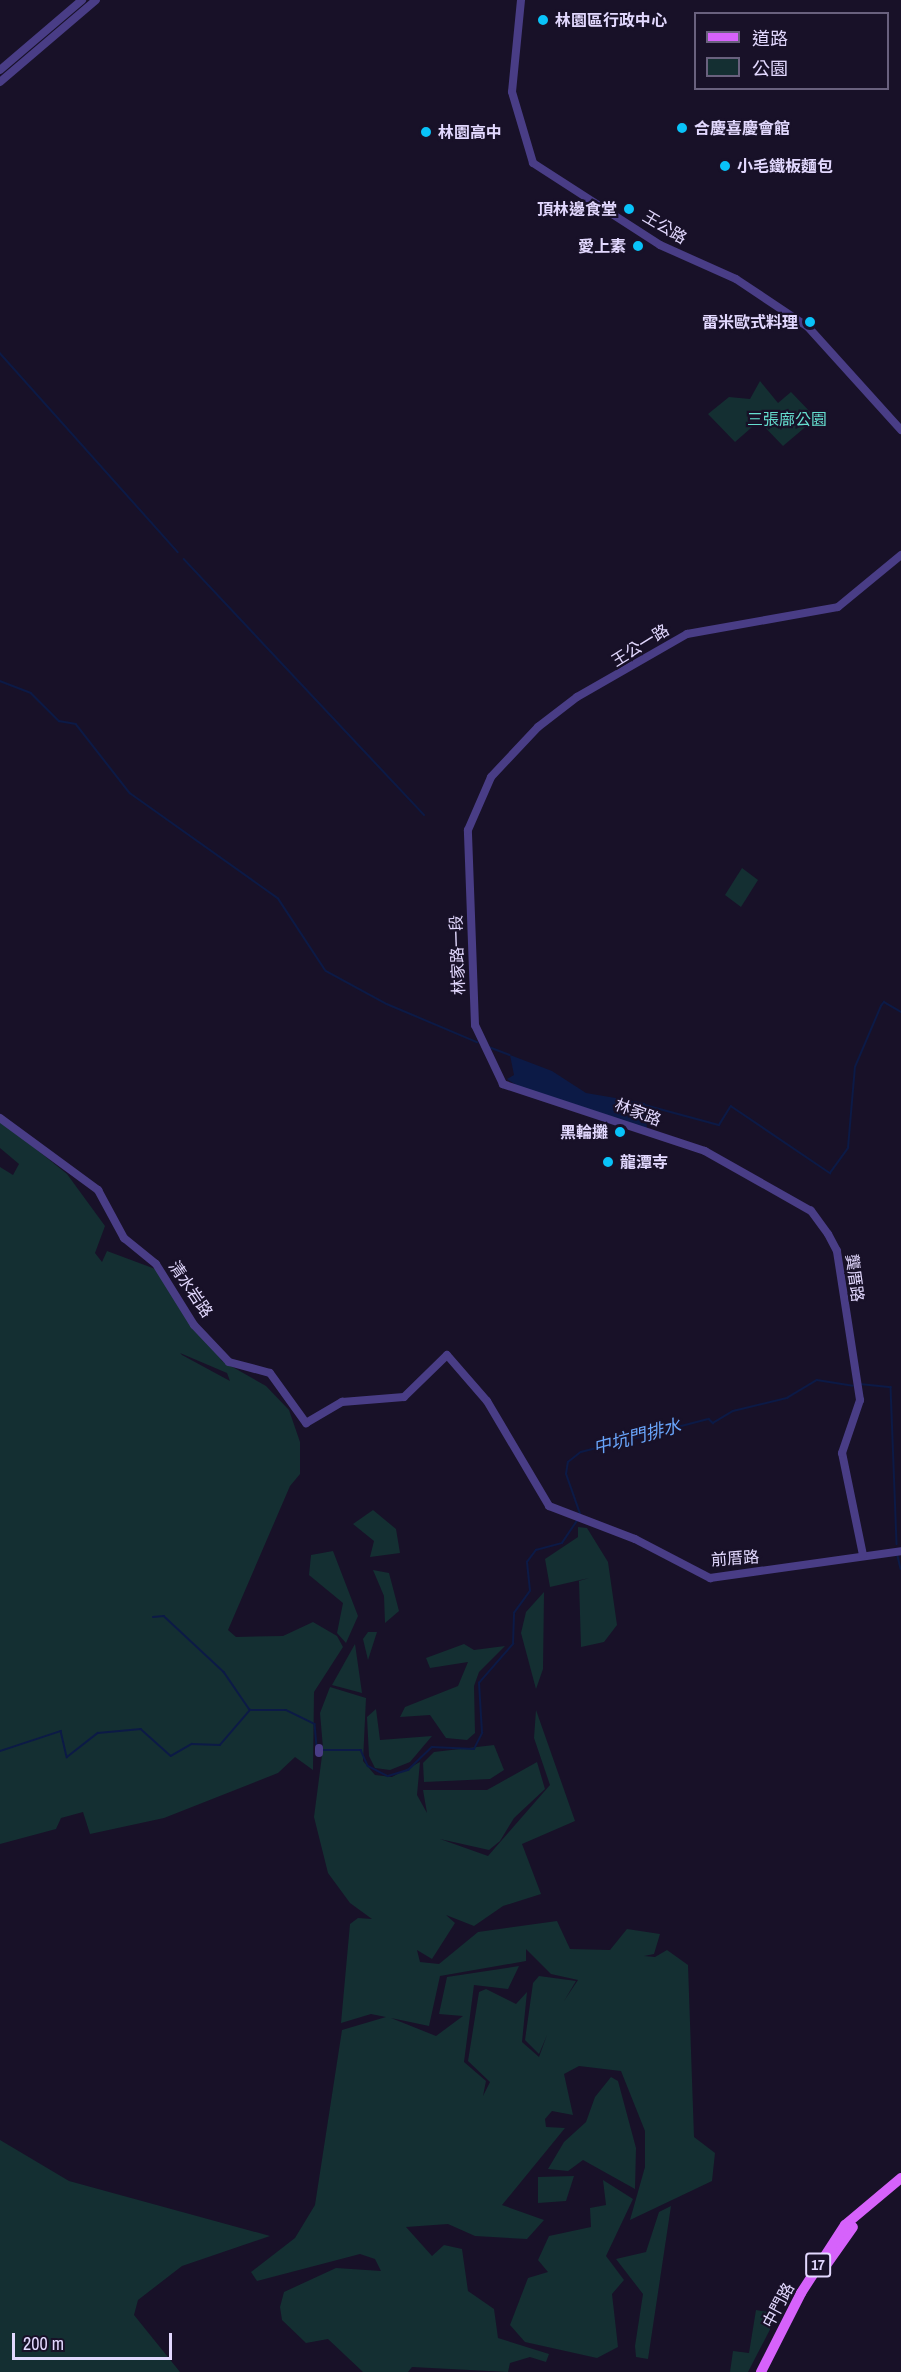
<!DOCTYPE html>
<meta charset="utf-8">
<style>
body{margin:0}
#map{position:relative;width:901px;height:2372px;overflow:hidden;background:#181128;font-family:"Archivo Narrow","Noto Sans TC",sans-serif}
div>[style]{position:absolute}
.green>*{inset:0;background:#142f32}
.water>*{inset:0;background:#0c1a46}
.stream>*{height:1.5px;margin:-0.75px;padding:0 0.75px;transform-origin:0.75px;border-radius:0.75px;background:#0c1a46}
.minor>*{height:8px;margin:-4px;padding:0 4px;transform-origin:4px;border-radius:4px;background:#493d86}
.major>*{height:10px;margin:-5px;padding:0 5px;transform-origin:5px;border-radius:5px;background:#d662fb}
.dots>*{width:16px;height:16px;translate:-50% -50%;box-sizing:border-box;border:3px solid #181128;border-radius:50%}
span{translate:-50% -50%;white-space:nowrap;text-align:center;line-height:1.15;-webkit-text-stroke:4.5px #181128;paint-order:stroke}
.shield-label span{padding:2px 4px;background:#181128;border:2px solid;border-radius:4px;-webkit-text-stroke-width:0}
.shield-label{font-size:15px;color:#e2d8fe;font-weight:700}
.poi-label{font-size:16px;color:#e2d8fe;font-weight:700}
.left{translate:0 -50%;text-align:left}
.right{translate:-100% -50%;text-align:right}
.street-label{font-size:16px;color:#e2d8fe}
.park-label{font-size:16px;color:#65decf}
.water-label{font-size:18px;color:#69a5fb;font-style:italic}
.legend{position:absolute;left:694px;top:12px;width:195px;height:78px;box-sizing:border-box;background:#181128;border:2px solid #69617e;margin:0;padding:8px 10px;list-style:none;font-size:18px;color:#e2d8fe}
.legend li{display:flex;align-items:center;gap:12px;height:30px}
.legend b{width:30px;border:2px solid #69617e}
.scale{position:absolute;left:12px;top:2333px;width:160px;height:27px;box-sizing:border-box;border:3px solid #e2d8fe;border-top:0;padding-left:8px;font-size:18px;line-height:21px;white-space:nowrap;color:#e2d8fe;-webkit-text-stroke:4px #181128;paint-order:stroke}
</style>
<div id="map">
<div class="green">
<div style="clip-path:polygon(760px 381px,778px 403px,791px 392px,816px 418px,783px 446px,759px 421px,735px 442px,708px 414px,729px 397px,750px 399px)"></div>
<div style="clip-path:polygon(742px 868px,758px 880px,741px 907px,725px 895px)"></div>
<div style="clip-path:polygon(evenodd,0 1120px,67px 1174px,105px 1226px,95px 1253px,102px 1262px,107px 1251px,158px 1270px,222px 1361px,266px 1386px,289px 1410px,300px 1442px,300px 1474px,290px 1486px,228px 1630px,236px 1637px,283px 1636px,313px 1622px,337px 1636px,343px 1647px,314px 1692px,313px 1770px,295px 1757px,278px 1773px,164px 1818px,90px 1834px,83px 1812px,61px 1818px,56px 1829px,0 1844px,0 1167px,13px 1175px,19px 1164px,0 1148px,0 1120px,180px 1353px,227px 1373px,230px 1381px,182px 1355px,180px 1353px)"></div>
<div style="clip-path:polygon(373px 1510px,396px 1529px,400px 1553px,370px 1557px,374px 1541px,353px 1524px)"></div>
<div style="clip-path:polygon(578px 1527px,587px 1528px,608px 1562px,617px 1625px,604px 1642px,581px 1647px,579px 1581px,589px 1578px,550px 1587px,545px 1559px,578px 1537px)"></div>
<div style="clip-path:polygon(333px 1551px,358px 1616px,346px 1643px,337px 1633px,343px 1603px,309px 1575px,311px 1555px)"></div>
<div style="clip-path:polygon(373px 1570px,389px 1573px,399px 1611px,385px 1623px,384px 1596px)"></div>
<div style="clip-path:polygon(544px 1592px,543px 1669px,536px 1689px,521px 1633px,526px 1612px)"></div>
<div style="clip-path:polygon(368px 1632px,377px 1632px,368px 1660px,363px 1639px)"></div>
<div style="clip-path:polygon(355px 1644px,362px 1693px,332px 1685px)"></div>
<div style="clip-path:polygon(464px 1644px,474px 1650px,505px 1646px,479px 1672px,474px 1686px,475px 1733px,467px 1740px,446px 1738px,430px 1715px,400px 1717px,405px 1707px,458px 1686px,468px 1662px,430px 1668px,426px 1658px)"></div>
<div style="clip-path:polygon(evenodd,330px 1687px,366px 1698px,363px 1761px,375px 1775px,392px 1777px,420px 1762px,417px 1795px,427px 1813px,423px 1790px,487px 1790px,537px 1762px,545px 1789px,514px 1818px,500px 1841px,489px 1850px,440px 1839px,488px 1856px,550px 1785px,534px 1738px,536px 1710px,575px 1821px,522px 1844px,541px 1894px,503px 1906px,474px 1926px,446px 1915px,455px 1923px,432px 1959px,417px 1950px,420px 1962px,439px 1964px,478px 1932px,557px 1921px,570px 1949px,610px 1950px,627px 1929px,660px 1934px,654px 1954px,644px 1956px,655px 1957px,667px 1950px,688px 1965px,694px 2137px,715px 2153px,712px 2181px,630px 2220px,645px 2167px,645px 2131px,621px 2071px,579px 2066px,564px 2074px,573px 2115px,552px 2111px,545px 2119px,546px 2127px,565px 2128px,502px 2205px,544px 2220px,527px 2239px,475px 2236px,448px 2224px,406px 2227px,432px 2256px,444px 2245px,462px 2249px,468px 2291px,494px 2309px,498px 2338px,549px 2354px,546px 2362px,530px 2357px,510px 2363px,508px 2372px,412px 2367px,408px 2372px,363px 2372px,328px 2339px,306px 2343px,282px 2320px,280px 2307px,284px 2292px,336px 2268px,381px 2271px,375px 2259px,360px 2254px,257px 2281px,251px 2272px,295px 2238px,315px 2205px,342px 2030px,386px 2017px,371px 2014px,341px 2023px,350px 1924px,358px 1918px,372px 1919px,350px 1903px,328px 1873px,314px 1817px,323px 1748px,320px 1713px,330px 1687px,526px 1949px,551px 1974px,578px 1980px,564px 2001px,576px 1981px,539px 1976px,533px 1983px,525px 2040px,539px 2054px,547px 2035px,539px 2057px,522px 2042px,527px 1992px,516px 2004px,486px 1989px,479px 1992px,468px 2061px,490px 2082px,483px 2096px,486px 2081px,464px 2062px,474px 1985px,508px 1989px,519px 1966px,447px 1977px,439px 2014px,463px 2016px,436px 2036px,391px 2018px,429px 2026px,440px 1976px,526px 1961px,526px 1949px)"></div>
<div style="clip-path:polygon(376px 1709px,380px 1740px,432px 1736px,410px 1762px,390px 1770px,375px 1768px,369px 1756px,367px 1717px)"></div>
<div style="clip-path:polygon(494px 1745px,504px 1770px,490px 1779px,424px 1782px,423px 1763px,434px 1752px)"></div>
<div style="clip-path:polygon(611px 2077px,618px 2081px,636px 2148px,635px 2189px,583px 2160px,568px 2171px,548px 2169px,564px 2142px,586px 2122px,595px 2097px)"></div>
<div style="clip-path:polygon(0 2140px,69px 2181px,270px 2236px,182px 2266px,138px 2300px,134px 2315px,180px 2372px,0 2372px)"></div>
<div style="clip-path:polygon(574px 2176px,566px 2201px,538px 2203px,538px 2177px)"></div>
<div style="clip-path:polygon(603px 2180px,633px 2199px,606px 2256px,624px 2280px,612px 2294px,618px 2347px,597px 2358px,525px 2342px,510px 2325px,528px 2278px,548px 2272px,538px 2260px,549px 2236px,591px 2227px,590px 2208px,606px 2205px)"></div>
<div style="clip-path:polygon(671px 2206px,648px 2359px,636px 2357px,635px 2346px,643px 2294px,616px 2259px,646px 2252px,659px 2212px)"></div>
<div style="clip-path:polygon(756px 2310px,778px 2314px,748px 2372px,730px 2372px,733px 2351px,749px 2353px)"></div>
</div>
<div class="water">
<div style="clip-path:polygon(510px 1055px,552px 1071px,586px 1093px,645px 1103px,647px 1129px,518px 1086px,507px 1079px,514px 1075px)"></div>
</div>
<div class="stream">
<div style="left:0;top:353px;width:267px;rotate:48.2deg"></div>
<div style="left:184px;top:559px;width:351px;rotate:46.8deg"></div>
<div style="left:0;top:681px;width:33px;rotate:21deg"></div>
<div style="left:31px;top:693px;width:40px;rotate:45deg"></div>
<div style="left:59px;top:721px;width:17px;rotate:10deg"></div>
<div style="left:76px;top:724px;width:88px;rotate:52deg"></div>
<div style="left:130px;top:793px;width:181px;rotate:35.4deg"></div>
<div style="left:278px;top:898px;width:87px;rotate:56.7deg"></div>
<div style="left:326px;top:971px;width:69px;rotate:28.4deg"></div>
<div style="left:387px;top:1004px;width:98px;rotate:22.9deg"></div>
<div style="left:489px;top:1047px;width:22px;rotate:21deg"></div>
<div style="left:645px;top:1105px;width:77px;rotate:15.1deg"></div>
<div style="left:719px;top:1125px;width:22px;rotate:-58deg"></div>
<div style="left:731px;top:1106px;width:120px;rotate:34.1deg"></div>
<div style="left:830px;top:1173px;width:31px;rotate:-54deg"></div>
<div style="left:848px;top:1148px;width:81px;rotate:-85.1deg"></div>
<div style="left:855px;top:1067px;width:66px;rotate:-66.9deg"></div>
<div style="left:881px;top:1006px;width:5px;rotate:-53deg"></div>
<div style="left:884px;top:1002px;width:20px;rotate:30deg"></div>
<div style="left:860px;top:1384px;width:31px;rotate:6deg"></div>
<div style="left:891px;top:1387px;width:157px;rotate:87.8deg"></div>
<div style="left:580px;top:1514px;width:42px;rotate:-109.3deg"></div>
<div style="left:566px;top:1474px;width:12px;rotate:-81deg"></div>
<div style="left:568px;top:1462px;width:16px;rotate:-38deg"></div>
<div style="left:581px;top:1452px;width:132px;rotate:-14.5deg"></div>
<div style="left:709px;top:1419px;width:6px;rotate:45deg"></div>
<div style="left:713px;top:1423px;width:23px;rotate:-31deg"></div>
<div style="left:733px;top:1411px;width:56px;rotate:-13.5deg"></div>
<div style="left:787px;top:1398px;width:35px;rotate:-31deg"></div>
<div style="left:817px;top:1380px;width:36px;rotate:9deg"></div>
<div style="left:898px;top:1556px;width:13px;rotate:77deg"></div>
<div style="left:153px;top:1617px;width:11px;rotate:-5deg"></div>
<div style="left:164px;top:1616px;width:82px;rotate:43deg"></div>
<div style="left:224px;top:1672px;width:46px;rotate:55.6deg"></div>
<div style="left:323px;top:1750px;width:38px"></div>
<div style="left:361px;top:1750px;width:17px;rotate:66deg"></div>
<div style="left:368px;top:1766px;width:22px;rotate:27deg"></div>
<div style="left:388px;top:1776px;width:21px;rotate:-17deg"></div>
<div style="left:408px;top:1770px;width:33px;rotate:-44deg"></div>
<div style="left:432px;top:1747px;width:42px;rotate:2.7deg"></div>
<div style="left:474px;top:1749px;width:18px;rotate:-63deg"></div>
<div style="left:482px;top:1733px;width:50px;rotate:-93.4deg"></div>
<div style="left:479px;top:1683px;width:52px;rotate:-48.9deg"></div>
<div style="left:513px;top:1644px;width:31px;rotate:-88deg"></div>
<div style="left:514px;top:1613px;width:27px;rotate:-54deg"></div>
<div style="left:530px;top:1591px;width:29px;rotate:-96deg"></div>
<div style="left:527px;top:1562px;width:15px;rotate:-53deg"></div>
<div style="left:536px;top:1550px;width:27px;rotate:-15deg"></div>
<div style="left:562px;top:1543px;width:27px;rotate:-56deg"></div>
<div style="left:0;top:1751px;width:64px;rotate:-18.2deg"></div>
<div style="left:61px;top:1731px;width:27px;rotate:77deg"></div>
<div style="left:67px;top:1757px;width:39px;rotate:-38deg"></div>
<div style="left:98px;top:1733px;width:43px;rotate:-5.3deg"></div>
<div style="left:141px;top:1729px;width:40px;rotate:42deg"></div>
<div style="left:171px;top:1756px;width:24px;rotate:-30deg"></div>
<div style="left:192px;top:1744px;width:28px;rotate:2deg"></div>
<div style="left:220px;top:1745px;width:46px;rotate:-49.4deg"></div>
<div style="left:250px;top:1710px;width:36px"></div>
<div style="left:286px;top:1710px;width:32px;rotate:26deg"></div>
<div style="left:315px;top:1724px;width:21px;rotate:85deg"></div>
</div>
<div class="minor">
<div style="left:521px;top:0;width:92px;rotate:95.6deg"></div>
<div style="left:512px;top:92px;width:74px;rotate:73.5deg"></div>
<div style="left:533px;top:163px;width:151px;rotate:32.8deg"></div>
<div style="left:660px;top:245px;width:83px;rotate:24.1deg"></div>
<div style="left:736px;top:279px;width:87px;rotate:33.7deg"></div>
<div style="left:808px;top:327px;width:139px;rotate:47.9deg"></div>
<div style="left:0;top:70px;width:108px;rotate:-40.5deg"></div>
<div style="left:0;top:82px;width:126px;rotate:-40.5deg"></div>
<div style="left:0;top:1118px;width:122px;rotate:36.3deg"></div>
<div style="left:98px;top:1190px;width:55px;rotate:61.6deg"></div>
<div style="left:124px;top:1238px;width:41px;rotate:39.1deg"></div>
<div style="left:156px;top:1264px;width:72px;rotate:58.1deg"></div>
<div style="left:194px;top:1325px;width:51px;rotate:46.6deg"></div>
<div style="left:229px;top:1362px;width:42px;rotate:15deg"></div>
<div style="left:270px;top:1373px;width:62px;rotate:54.2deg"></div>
<div style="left:306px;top:1423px;width:42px;rotate:-30.3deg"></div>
<div style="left:342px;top:1402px;width:62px;rotate:-4.6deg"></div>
<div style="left:404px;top:1397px;width:60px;rotate:-44.3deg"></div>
<div style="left:447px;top:1355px;width:61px;rotate:49deg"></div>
<div style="left:487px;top:1401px;width:122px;rotate:59.4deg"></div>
<div style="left:549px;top:1506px;width:92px;rotate:21deg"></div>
<div style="left:635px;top:1539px;width:85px;rotate:27.5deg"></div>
<div style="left:710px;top:1578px;width:193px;rotate:-8deg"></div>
<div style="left:863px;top:1555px;width:104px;rotate:-101.6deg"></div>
<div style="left:842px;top:1453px;width:56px;rotate:-71.2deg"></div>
<div style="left:860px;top:1400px;width:151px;rotate:-98.8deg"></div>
<div style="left:837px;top:1251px;width:19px;rotate:-118deg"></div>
<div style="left:828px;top:1234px;width:29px;rotate:-126deg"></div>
<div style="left:811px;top:1211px;width:122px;rotate:-150.5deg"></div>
<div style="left:705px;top:1151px;width:213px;rotate:-161.7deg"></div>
<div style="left:503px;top:1084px;width:65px;rotate:-115.4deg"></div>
<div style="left:475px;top:1025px;width:195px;rotate:-92.1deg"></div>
<div style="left:468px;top:830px;width:58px;rotate:-66.5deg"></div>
<div style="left:491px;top:777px;width:69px;rotate:-46.8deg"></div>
<div style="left:538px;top:727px;width:49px;rotate:-37.6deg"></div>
<div style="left:577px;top:697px;width:127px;rotate:-29.8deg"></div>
<div style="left:687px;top:634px;width:153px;rotate:-10.1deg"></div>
<div style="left:838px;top:607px;width:82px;rotate:-39.5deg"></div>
<div style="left:319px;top:1753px;width:5px;rotate:-90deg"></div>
</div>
<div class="major">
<div style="left:824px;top:2268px;width:50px;rotate:-54.7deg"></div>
<div style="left:761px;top:2372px;width:89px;rotate:-63.1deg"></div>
<div style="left:801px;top:2293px;width:81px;rotate:-57.1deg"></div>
<div style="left:845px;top:2225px;width:73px;rotate:-40deg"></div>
</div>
<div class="dots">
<div style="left:543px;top:20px;background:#09c3f9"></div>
<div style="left:682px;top:128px;background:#09c3f9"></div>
<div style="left:426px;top:132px;background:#09c3f9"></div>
<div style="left:725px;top:166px;background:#09c3f9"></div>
<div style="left:629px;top:209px;background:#09c3f9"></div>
<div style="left:638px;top:246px;background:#09c3f9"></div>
<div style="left:810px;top:322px;background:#09c3f9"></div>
<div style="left:620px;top:1132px;background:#09c3f9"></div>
<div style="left:608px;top:1162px;background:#09c3f9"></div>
</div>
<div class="shield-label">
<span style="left:818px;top:2265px">17</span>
</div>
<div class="poi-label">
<span class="left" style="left:555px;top:20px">林園區行政中心</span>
<span class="left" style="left:694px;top:128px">合慶喜慶會館</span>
<span class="left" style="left:438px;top:132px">林園高中</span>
<span class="left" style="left:737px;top:166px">小毛鐵板麵包</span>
<span class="right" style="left:617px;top:209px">頂林邊食堂</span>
<span class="right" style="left:626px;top:246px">愛上素</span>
<span class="right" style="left:798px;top:322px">雷米歐式料理</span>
<span class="right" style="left:608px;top:1132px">黑輪攤</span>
<span class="left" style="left:620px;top:1162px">龍潭寺</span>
</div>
<div class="street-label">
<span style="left:665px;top:227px;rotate:31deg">王公路</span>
<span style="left:640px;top:645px;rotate:-32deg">王公一路</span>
<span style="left:457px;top:955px;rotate:-92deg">林家路一段</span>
<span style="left:638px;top:1112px;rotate:21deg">林家路</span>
<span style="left:855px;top:1278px;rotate:82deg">龔厝路</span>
<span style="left:191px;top:1289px;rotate:56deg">清水岩路</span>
<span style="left:735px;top:1558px;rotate:-4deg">前厝路</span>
<span style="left:778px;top:2305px;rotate:-62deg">中門路</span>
</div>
<div class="park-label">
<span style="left:787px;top:419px">三張廍公園</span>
</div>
<div class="water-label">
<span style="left:637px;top:1437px;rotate:-15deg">中坑門排水</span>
</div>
<ul class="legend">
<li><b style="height:8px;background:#d662fb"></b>道路</li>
<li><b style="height:16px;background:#142f32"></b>公園</li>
</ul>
<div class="scale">200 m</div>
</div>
